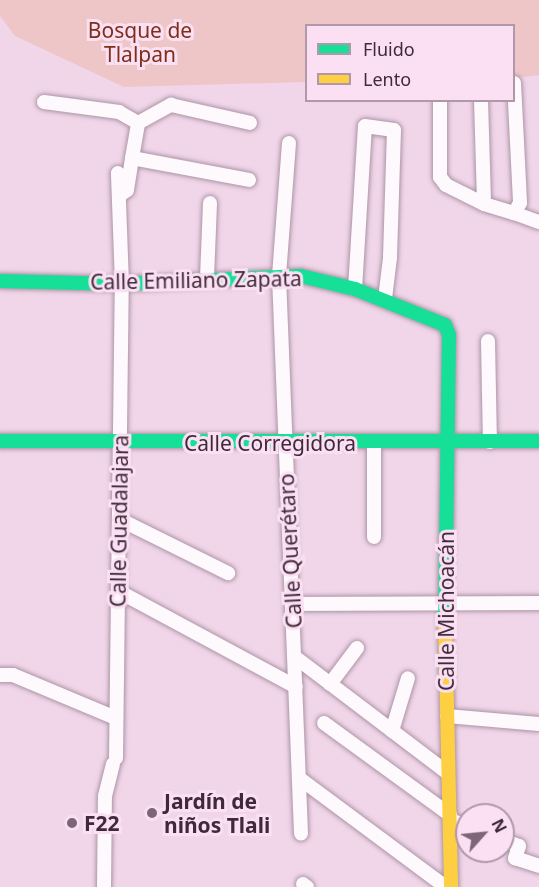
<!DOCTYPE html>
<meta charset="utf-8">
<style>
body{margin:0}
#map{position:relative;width:539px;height:887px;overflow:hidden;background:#f1d5e9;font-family:"Noto Sans",sans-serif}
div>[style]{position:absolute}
.green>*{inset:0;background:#efc6c7}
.roads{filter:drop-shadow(0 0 2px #ac95a6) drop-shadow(0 0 2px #ac95a6)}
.street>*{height:14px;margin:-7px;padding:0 7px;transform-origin:7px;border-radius:7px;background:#fdf9fc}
.fast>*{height:14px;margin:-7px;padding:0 7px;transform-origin:7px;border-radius:7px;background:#16e098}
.slow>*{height:14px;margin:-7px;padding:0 7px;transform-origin:7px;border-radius:7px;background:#ffcf43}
.dots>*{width:16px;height:16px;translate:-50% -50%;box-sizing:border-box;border:3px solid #fae0f2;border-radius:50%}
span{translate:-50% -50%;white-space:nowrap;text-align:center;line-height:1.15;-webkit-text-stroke:6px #fae0f2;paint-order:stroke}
.park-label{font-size:21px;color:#7f2e18}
.street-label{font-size:21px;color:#40293b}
.poi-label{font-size:21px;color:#40293b;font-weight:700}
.left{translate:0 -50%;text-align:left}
.legend{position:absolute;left:305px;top:24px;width:210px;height:78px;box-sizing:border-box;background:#fae0f2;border:2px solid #b097a9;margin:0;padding:8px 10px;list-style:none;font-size:18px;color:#40293b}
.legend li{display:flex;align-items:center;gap:12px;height:30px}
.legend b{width:30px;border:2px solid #b097a9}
.north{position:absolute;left:455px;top:803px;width:60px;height:60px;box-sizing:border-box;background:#fae0f2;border:2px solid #b097a9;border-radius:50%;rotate:63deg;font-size:16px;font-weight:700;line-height:24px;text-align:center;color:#40293b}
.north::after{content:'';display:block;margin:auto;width:21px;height:27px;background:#7e6578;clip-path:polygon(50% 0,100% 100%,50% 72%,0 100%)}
</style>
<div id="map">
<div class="green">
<div style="clip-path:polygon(0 0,539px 0,539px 75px,514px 78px,514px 26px,306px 26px,306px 82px,124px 87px,15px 36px,0 16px)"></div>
</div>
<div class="roads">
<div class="street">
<div style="left:514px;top:83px;width:120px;rotate:87.1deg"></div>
<div style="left:520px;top:203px;width:12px;rotate:121deg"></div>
<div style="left:514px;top:213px;width:27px;rotate:20deg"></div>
<div style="left:440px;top:100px;width:77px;rotate:90deg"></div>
<div style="left:440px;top:177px;width:10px;rotate:53deg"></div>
<div style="left:446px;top:185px;width:42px;rotate:26.6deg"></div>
<div style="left:484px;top:204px;width:31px;rotate:17deg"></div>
<div style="left:481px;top:100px;width:104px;rotate:88.3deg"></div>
<div style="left:44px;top:102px;width:76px;rotate:7.6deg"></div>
<div style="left:119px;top:112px;width:22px;rotate:30deg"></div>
<div style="left:289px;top:143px;width:133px;rotate:94.3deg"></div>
<div style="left:279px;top:276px;width:558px;rotate:87.74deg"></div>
<div style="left:132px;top:158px;width:36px;rotate:-80deg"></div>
<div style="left:138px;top:123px;width:38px;rotate:-29deg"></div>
<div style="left:171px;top:105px;width:81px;rotate:12.8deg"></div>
<div style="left:119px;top:196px;width:10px;rotate:-37deg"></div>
<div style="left:127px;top:190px;width:32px;rotate:-81deg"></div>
<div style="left:132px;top:158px;width:119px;rotate:10.6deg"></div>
<div style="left:207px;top:278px;width:75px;rotate:-87.7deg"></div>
<div style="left:355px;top:289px;width:163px;rotate:-86.5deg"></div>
<div style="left:365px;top:126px;width:29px;rotate:8deg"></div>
<div style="left:394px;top:130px;width:128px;rotate:91.8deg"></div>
<div style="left:390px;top:258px;width:41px;rotate:97deg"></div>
<div style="left:488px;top:341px;width:101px;rotate:88.9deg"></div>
<div style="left:119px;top:519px;width:122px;rotate:26.4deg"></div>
<div style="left:374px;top:537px;width:94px;rotate:-90deg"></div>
<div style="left:118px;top:591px;width:202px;rotate:28.3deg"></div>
<div style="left:292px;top:604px;width:247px;rotate:-0.2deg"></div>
<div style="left:295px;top:657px;width:192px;rotate:37.2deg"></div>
<div style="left:0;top:675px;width:13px"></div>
<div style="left:13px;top:675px;width:112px;rotate:22.7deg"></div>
<div style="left:330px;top:684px;width:45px;rotate:-53.1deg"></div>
<div style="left:447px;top:716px;width:92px;rotate:5deg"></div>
<div style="left:324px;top:723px;width:156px;rotate:36.1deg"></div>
<div style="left:392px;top:731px;width:55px;rotate:-73.2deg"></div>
<div style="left:116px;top:758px;width:474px;rotate:-89.3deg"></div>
<div style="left:122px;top:284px;width:111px;rotate:-92.1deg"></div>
<div style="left:299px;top:778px;width:183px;rotate:36.6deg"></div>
<div style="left:450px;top:820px;width:18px;rotate:19deg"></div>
<div style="left:503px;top:840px;width:17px;rotate:21deg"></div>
<div style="left:519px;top:846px;width:13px;rotate:108deg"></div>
<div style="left:515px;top:858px;width:25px;rotate:18deg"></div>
<div style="left:303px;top:884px;width:5px;rotate:37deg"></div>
<div style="left:104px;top:887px;width:91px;rotate:-89.4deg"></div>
<div style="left:105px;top:796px;width:33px;rotate:-76deg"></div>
</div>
<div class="fast">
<div style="left:0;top:281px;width:122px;rotate:1.4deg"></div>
<div style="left:122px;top:284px;width:179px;rotate:-2.6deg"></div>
<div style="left:301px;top:276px;width:56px;rotate:13.5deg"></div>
<div style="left:355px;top:289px;width:97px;rotate:21.8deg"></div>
<div style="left:445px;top:325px;width:11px;rotate:68deg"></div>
<div style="left:449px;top:335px;width:283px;rotate:90.8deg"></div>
<div style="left:0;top:441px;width:539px"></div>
</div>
<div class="slow">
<div style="left:445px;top:618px;width:269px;rotate:88.7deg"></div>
</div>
</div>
<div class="dots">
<div style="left:152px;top:813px;background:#7e6578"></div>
<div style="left:72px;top:823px;background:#7e6578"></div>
</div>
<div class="park-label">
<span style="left:140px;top:42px">Bosque de<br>Tlalpan</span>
</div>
<div class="street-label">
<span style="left:196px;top:280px;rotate:-1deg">Calle Emiliano Zapata</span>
<span style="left:270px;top:443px">Calle Corregidora</span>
<span style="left:119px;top:521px;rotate:-89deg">Calle Guadalajara</span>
<span style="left:290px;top:551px;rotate:-93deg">Calle Querétaro</span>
<span style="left:446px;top:611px;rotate:-90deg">Calle Michoacán</span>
</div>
<div class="poi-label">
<span class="left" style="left:164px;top:813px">Jardín de<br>niños Tlali</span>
<span class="left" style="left:84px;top:823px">F22</span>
</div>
<ul class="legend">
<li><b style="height:8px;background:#16e098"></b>Fluido</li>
<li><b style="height:8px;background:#ffcf43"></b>Lento</li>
</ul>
<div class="north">N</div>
</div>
